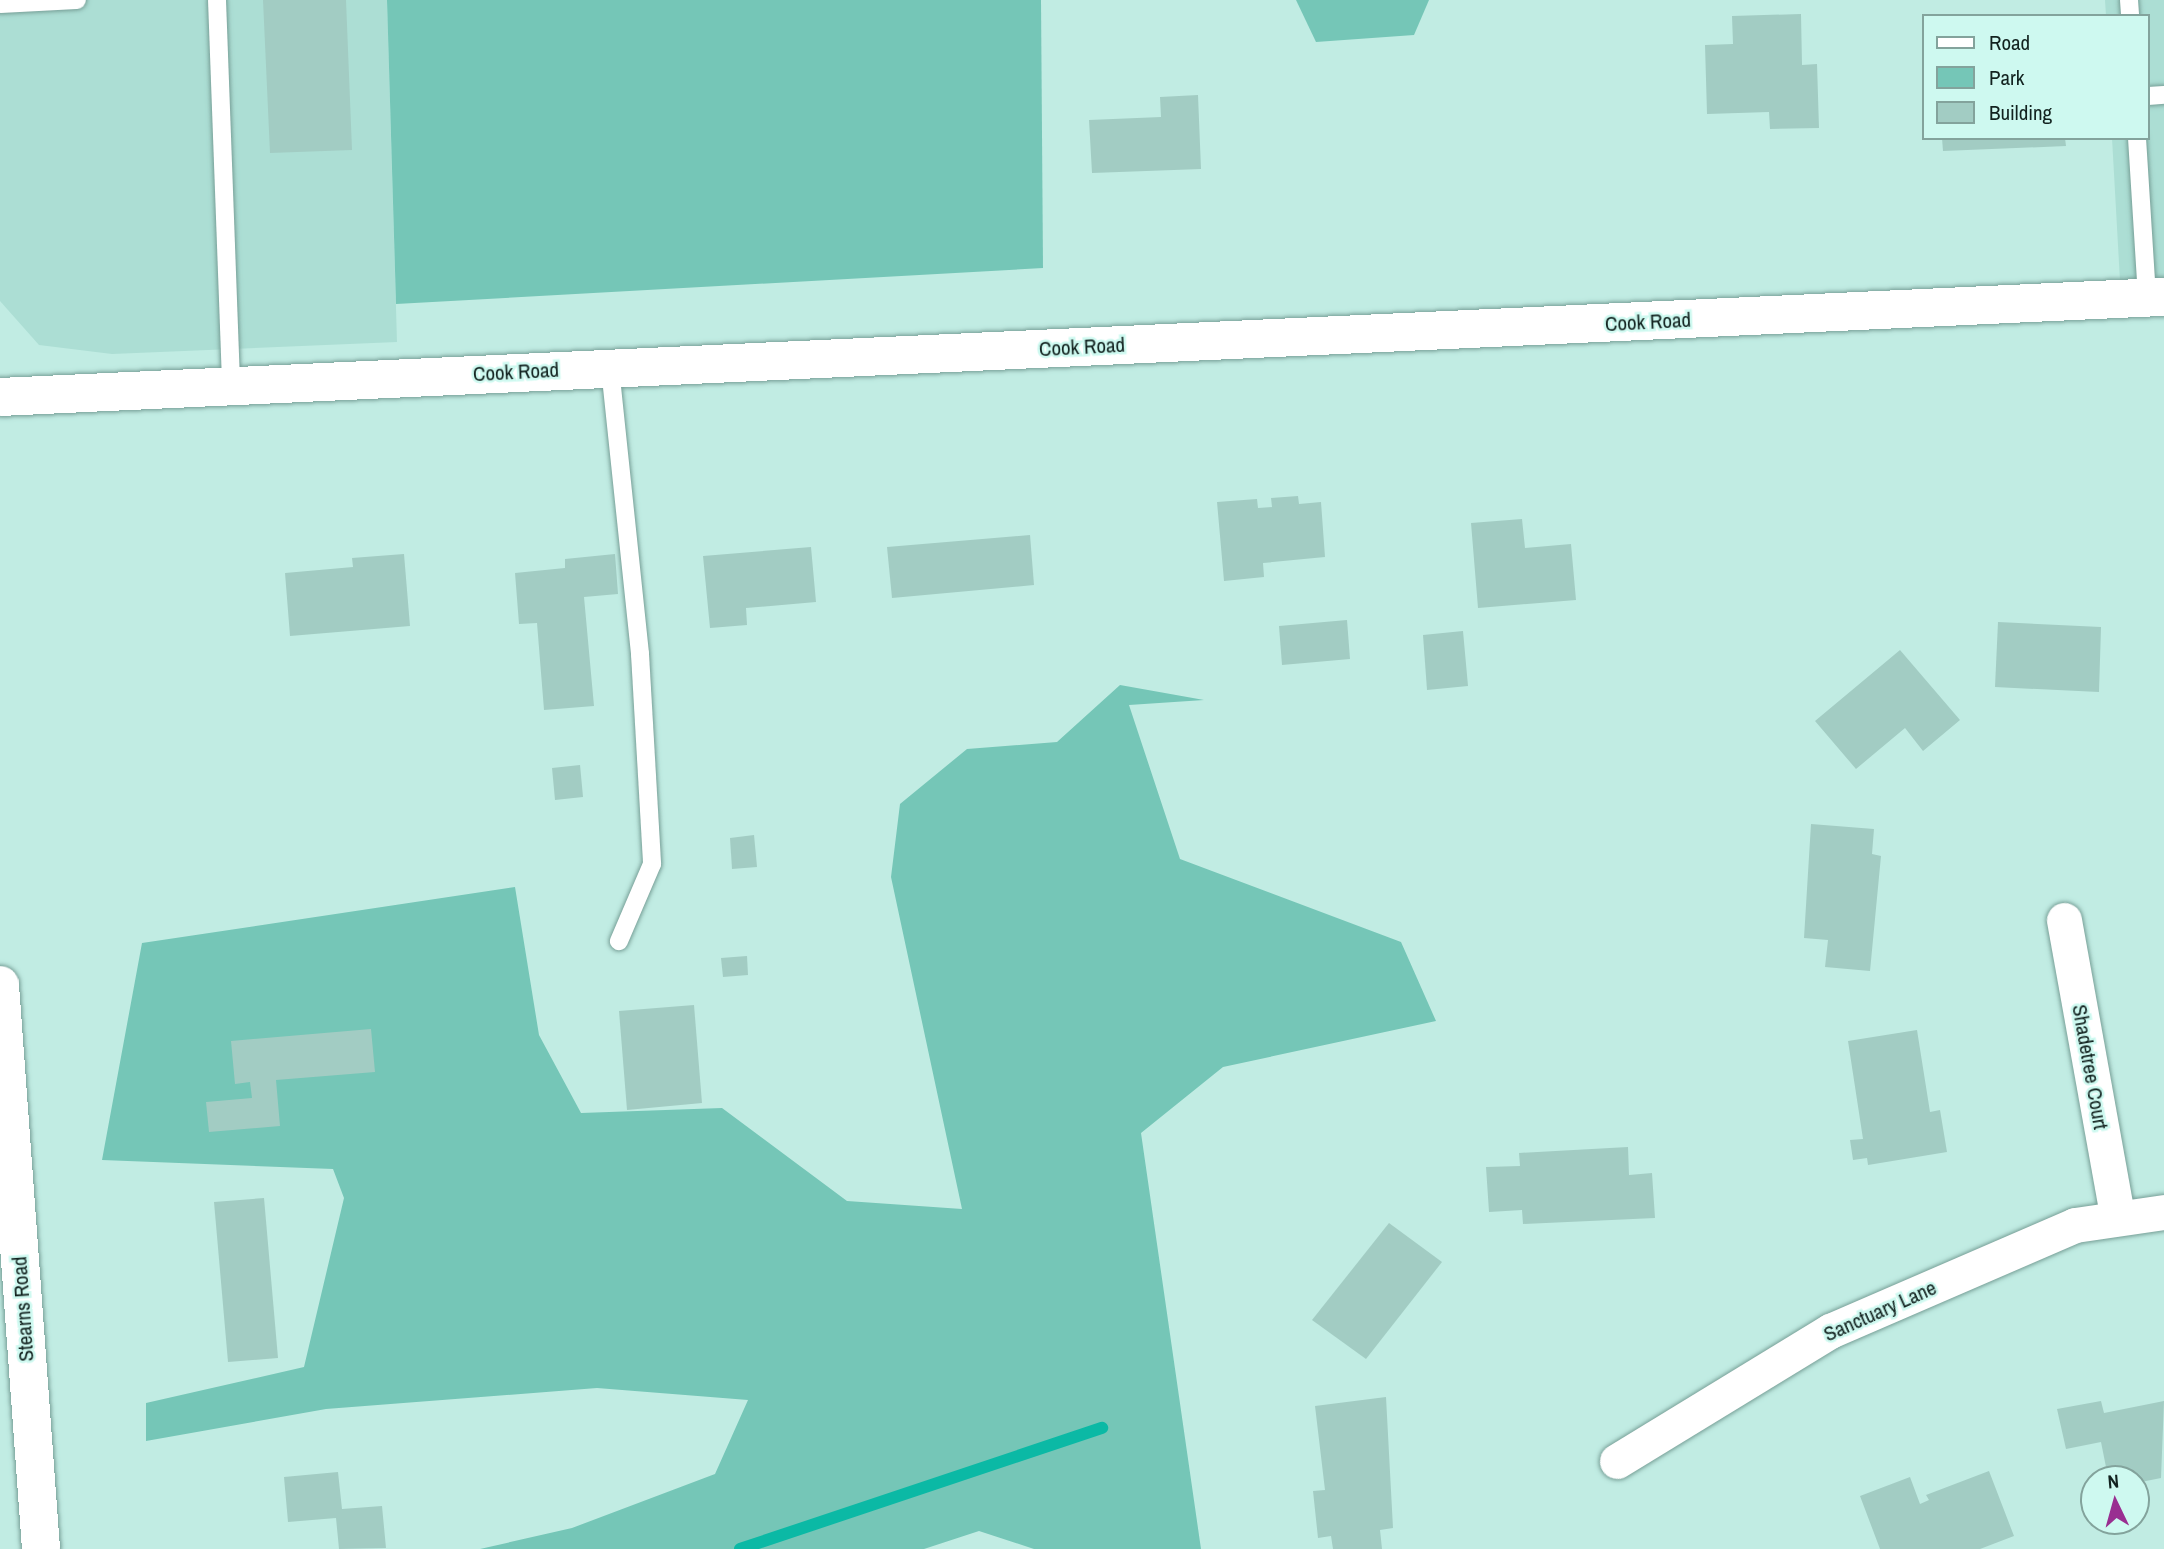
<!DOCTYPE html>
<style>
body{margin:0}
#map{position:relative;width:2164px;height:1549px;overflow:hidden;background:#c1ece3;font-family:"Archivo Narrow",sans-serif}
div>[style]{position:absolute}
.built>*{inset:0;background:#acded4}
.green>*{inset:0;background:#75c6b7}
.stream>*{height:12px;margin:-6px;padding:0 6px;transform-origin:6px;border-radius:6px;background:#0bb9a5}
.building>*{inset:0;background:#a2ccc3}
.roads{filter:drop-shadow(0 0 2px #779f97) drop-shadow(0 0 2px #779f97)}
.lane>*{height:18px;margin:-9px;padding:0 9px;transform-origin:9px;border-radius:9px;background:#fff}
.street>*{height:35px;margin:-17.5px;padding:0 17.5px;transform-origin:17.5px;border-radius:17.5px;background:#fff}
.secondary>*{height:38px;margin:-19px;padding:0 19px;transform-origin:19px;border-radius:19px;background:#fff}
span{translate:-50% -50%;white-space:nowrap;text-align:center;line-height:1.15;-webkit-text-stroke:5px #cef9f0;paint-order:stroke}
.street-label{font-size:21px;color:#12221f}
.legend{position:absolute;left:1922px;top:14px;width:228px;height:126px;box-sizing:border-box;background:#cef9f0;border:2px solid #83a39c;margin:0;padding:9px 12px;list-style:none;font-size:21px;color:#12221f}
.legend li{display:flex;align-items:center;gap:14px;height:35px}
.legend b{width:35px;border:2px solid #83a39c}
.north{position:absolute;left:2080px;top:1465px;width:70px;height:70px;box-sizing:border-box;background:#cef9f0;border:2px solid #83a39c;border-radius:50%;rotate:355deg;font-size:19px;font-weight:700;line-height:28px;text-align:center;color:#12221f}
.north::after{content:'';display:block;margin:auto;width:24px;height:32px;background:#992f91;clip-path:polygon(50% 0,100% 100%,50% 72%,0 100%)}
</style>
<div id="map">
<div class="built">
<div style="clip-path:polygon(0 0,387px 0,397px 342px,112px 354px,39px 345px,0 301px)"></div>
<div style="clip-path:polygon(2105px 0,2164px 0,2164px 280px,2120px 281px,2112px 138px,2148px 138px,2148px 16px,2106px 16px)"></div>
</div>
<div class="green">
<div style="clip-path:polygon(387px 0,1041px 0,1043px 268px,396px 304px)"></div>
<div style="clip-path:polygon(1296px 0,1429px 0,1414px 35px,1316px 42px)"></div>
<div style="clip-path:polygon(1120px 685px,1204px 700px,1129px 705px,1180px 859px,1401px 942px,1436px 1021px,1223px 1067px,1141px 1133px,1201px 1549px,1034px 1549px,979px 1531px,924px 1549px,480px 1549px,572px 1528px,715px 1474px,748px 1400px,597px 1388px,326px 1409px,146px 1441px,146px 1403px,304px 1367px,344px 1198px,333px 1169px,102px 1160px,142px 943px,515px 887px,539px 1035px,581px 1113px,722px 1108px,847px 1201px,962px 1209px,891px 877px,900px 804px,967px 749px,1057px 742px)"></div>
</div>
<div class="stream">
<div style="left:740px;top:1549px;width:382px;rotate:-18.5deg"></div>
</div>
<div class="building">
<div style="clip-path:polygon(263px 0,346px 0,352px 150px,270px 153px)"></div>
<div style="clip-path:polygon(1801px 14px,1802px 65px,1817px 64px,1819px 128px,1770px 129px,1769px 112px,1707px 114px,1705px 45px,1733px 44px,1732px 16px)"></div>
<div style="clip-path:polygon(1198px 95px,1201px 169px,1092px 173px,1089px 120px,1161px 117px,1160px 97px)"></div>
<div style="clip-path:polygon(1942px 138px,2065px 138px,2066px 146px,1943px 151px)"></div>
<div style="clip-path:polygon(1298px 496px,1299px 504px,1321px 502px,1325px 557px,1263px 563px,1264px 577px,1224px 581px,1217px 502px,1257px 499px,1258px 508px,1272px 507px,1271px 498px)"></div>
<div style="clip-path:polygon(1522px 519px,1525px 548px,1571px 544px,1576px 600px,1478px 608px,1471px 523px)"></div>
<div style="clip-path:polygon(1030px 535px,1034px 585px,892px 598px,887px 547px)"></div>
<div style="clip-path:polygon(811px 547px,816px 602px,746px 608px,747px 625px,710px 628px,703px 556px)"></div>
<div style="clip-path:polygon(404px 554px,410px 626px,290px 636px,285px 573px,353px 567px,352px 558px)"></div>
<div style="clip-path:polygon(615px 554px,618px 594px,584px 597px,594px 706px,544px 710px,537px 623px,519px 624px,515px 573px,565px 568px,565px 559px)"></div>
<div style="clip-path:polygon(1347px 620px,1350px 659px,1282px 665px,1279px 626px)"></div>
<div style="clip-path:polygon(1998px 622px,2101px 627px,2099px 692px,1995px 687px)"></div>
<div style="clip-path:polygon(1463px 631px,1468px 686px,1427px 690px,1423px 635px)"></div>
<div style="clip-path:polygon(1900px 650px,1960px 720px,1923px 751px,1905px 728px,1856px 769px,1815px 721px)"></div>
<div style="clip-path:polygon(580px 765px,583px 797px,555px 800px,552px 768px)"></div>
<div style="clip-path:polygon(1811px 824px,1874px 829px,1872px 854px,1881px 856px,1870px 971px,1825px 967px,1828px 940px,1804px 938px)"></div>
<div style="clip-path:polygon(754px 835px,757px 867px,732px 869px,730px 838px)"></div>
<div style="clip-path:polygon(747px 956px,748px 975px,723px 977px,721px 958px)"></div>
<div style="clip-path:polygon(694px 1005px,702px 1103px,627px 1110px,619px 1011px)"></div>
<div style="clip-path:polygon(371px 1029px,375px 1072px,276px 1080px,280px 1126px,209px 1132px,206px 1102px,252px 1098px,250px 1082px,235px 1084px,231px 1041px)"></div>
<div style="clip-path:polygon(1917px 1030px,1930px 1112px,1940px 1110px,1947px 1152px,1868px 1165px,1867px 1158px,1853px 1160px,1850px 1140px,1863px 1139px,1848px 1041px)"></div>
<div style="clip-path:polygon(1628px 1147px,1629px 1175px,1652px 1173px,1655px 1218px,1523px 1224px,1522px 1210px,1489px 1212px,1486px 1167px,1520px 1166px,1519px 1153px)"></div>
<div style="clip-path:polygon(264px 1198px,278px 1358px,228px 1362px,214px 1202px)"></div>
<div style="clip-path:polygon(1389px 1223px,1442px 1262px,1366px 1359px,1312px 1320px)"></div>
<div style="clip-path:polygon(1386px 1397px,1393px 1528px,1380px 1530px,1382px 1549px,1333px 1549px,1331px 1536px,1318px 1538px,1313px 1491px,1325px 1490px,1315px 1406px)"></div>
<div style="clip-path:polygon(2101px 1401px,2104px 1413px,2164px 1401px,2161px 1478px,2136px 1483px,2133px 1472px,2119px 1475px,2117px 1465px,2106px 1467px,2101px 1442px,2066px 1449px,2057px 1409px)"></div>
<div style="clip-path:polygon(1989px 1471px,2014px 1536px,1980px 1549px,1880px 1549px,1860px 1496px,1910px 1477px,1920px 1504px,1929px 1500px,1926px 1495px)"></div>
<div style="clip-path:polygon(338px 1472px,342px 1509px,382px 1506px,386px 1548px,339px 1549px,336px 1518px,288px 1522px,284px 1477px)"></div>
</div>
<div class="roads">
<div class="lane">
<div style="left:217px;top:0;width:385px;rotate:87.9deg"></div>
<div style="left:2129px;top:0;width:16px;rotate:86deg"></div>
<div style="left:0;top:4px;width:77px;rotate:-3deg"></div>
<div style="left:2148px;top:96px;width:16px;rotate:-4deg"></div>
<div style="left:2137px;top:138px;width:159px;rotate:86.4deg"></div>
<div style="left:610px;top:368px;width:288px;rotate:84deg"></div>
<div style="left:640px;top:654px;width:210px;rotate:86.7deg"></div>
<div style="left:652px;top:864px;width:84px;rotate:113.2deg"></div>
</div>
<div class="street">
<div style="left:2064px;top:920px;width:300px;rotate:79.8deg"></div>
<div style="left:1617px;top:1461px;width:250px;rotate:-31.4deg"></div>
<div style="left:1830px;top:1331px;width:267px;rotate:-23.4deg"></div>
<div style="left:2075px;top:1225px;width:90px;rotate:-8.3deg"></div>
</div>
<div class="secondary">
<div style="left:0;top:397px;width:2166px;rotate:-2.65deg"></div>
<div style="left:0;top:985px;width:565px;rotate:85.84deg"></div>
</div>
</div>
<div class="street-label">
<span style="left:1648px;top:322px;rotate:-3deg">Cook Road</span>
<span style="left:1082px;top:347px;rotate:-3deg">Cook Road</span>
<span style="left:516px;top:372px;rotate:-3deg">Cook Road</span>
<span style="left:2090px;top:1067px;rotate:80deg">Shadetree Court</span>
<span style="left:23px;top:1309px;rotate:-94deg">Stearns Road</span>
<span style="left:1880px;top:1311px;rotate:-24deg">Sanctuary Lane</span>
</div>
<ul class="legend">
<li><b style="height:9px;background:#fff"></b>Road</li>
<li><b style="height:19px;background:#75c6b7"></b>Park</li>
<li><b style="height:19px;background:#a2ccc3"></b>Building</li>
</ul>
<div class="north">N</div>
</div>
